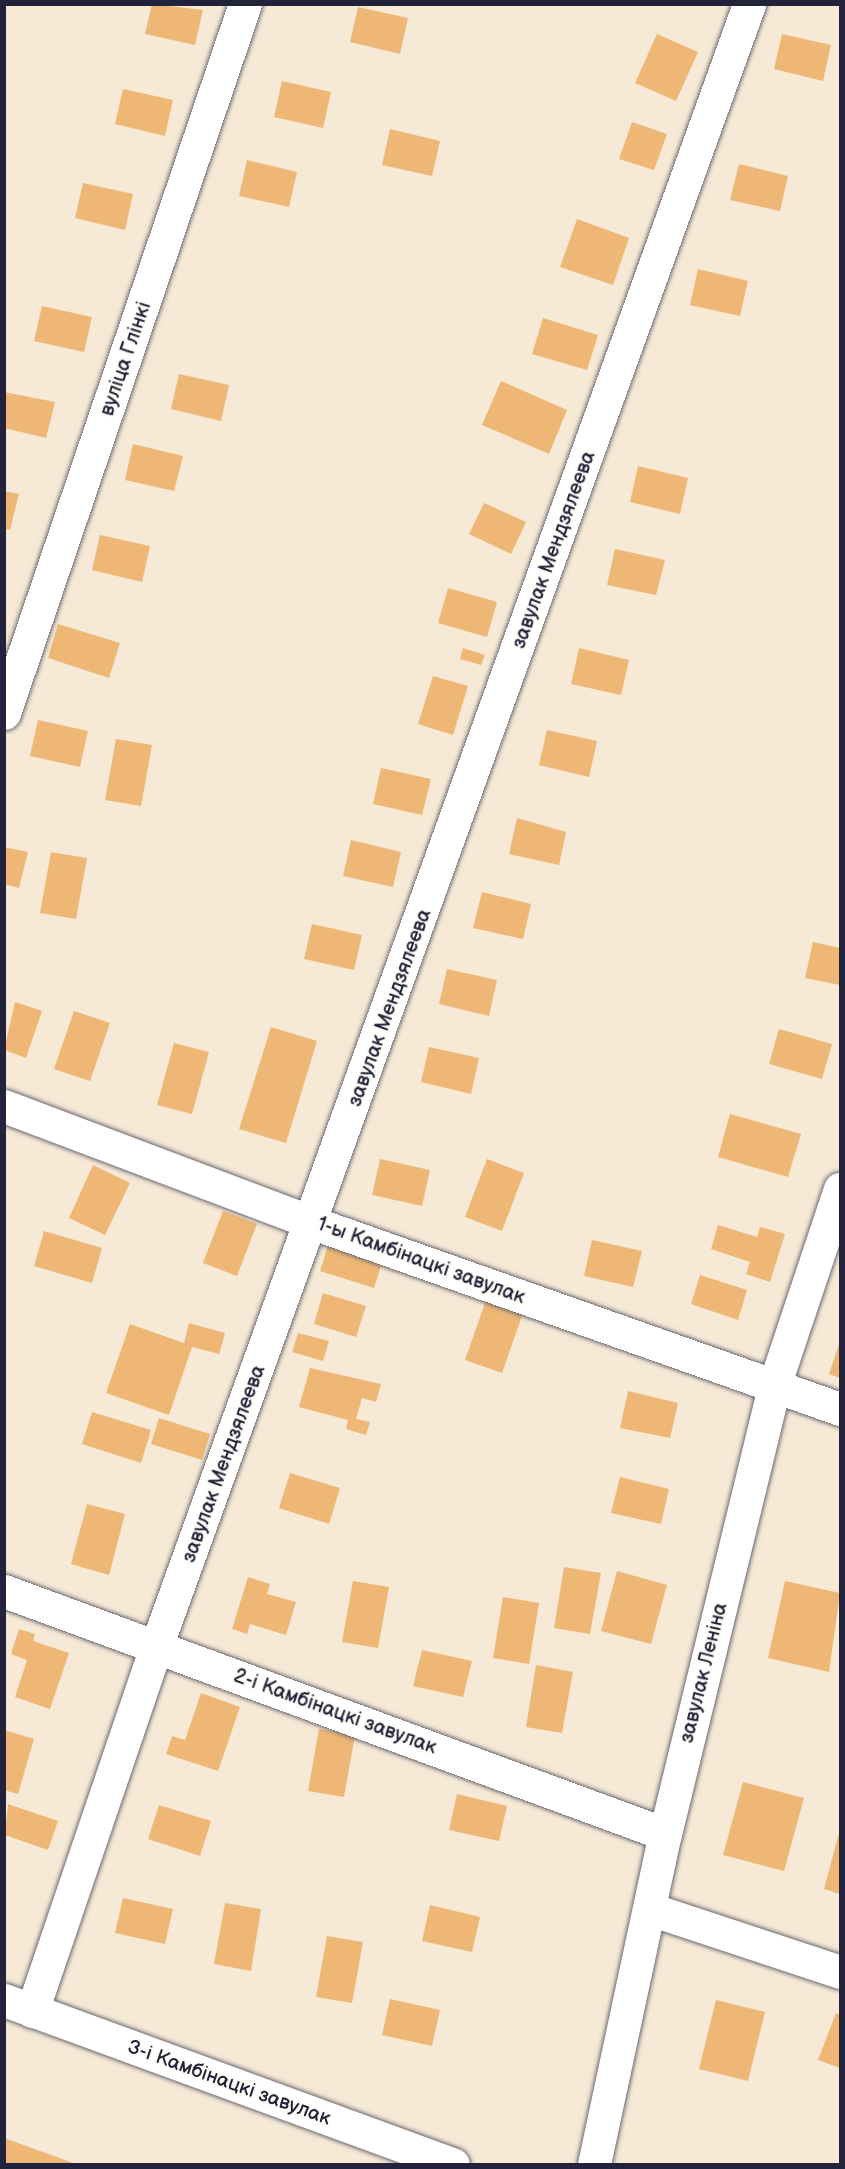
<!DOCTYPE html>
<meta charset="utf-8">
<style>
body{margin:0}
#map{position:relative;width:845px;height:2169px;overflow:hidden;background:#f6ead6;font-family:"Balsamiq Sans",sans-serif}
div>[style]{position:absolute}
.building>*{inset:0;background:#eeb775}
.roads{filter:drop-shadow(0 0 2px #6c6871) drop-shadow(0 0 2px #6c6871)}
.street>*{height:33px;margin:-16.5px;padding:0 16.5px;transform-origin:16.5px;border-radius:16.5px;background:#fff}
span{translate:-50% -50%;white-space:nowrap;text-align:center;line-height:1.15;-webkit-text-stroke:4.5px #fdfcf7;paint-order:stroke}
.street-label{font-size:20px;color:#22223b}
.frame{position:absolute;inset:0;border:6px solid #22223b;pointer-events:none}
</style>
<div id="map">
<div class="building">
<div style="clip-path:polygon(152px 4px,203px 10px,195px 45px,145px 34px)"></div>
<div style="clip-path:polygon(358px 7px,408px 18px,400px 54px,350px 42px)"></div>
<div style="clip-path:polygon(657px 34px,698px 52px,676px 101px,635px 83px)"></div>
<div style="clip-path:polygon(782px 34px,831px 45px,823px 81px,774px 69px)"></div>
<div style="clip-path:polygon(282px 81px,331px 92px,323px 128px,274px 117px)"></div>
<div style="clip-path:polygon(123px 89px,173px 100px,165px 136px,115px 124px)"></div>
<div style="clip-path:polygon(632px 122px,667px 134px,654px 170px,619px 159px)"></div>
<div style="clip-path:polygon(390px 129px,440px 141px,432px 176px,382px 165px)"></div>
<div style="clip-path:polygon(247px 160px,297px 172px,289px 207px,239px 196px)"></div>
<div style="clip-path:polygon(739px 164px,788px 176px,780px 211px,730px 200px)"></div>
<div style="clip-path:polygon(83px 183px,133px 194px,125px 230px,75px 218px)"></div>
<div style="clip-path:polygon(577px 219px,629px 238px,613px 285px,560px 267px)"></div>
<div style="clip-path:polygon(698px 269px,748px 281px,740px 316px,690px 305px)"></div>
<div style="clip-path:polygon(42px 306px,92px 317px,84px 352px,34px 341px)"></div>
<div style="clip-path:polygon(543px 318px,598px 335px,587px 370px,532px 354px)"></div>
<div style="clip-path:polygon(179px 374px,229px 385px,221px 421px,171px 409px)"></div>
<div style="clip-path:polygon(501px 381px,567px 410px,549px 454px,482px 425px)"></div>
<div style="clip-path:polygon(4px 392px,55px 402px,46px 438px,4px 428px)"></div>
<div style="clip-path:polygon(133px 444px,183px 456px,174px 491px,125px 480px)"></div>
<div style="clip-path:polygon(638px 466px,688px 478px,680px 514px,630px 502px)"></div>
<div style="clip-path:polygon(4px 491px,19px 494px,10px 530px,4px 529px)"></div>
<div style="clip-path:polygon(484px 503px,526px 522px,511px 554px,469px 534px)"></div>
<div style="clip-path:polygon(100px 535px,150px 546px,142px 582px,92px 570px)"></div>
<div style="clip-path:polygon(615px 549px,665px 560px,656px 595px,607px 585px)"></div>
<div style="clip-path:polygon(448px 588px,497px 602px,487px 637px,438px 623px)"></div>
<div style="clip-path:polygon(58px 624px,120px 643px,109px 678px,48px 658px)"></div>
<div style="clip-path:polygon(463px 648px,485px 655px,481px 665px,460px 659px)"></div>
<div style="clip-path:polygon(579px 648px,629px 660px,621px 695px,571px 684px)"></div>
<div style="clip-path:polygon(433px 676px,468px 686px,453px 735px,418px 724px)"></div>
<div style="clip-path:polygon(38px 720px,88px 731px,80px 767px,30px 756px)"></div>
<div style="clip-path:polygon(547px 730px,597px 741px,589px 777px,539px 765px)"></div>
<div style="clip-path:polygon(116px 739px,152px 745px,141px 806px,105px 800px)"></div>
<div style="clip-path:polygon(381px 768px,431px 779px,422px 815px,373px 804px)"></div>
<div style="clip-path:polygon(517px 818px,566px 832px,559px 865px,509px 854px)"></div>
<div style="clip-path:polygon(351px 840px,401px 852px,393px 887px,343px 876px)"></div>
<div style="clip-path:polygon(4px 847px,28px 852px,19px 888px,4px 884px)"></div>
<div style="clip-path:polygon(51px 852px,87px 858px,76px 919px,40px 913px)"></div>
<div style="clip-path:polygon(482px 892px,531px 904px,523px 939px,473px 928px)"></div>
<div style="clip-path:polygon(312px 924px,362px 935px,354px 970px,304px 959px)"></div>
<div style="clip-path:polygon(813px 942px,840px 948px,840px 985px,805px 978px)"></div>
<div style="clip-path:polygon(447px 969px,497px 980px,489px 1016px,439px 1004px)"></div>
<div style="clip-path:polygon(15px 1002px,42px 1011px,26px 1058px,4px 1050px)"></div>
<div style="clip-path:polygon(74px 1011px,110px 1023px,90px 1081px,54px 1069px)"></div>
<div style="clip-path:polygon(271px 1027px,317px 1041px,286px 1143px,239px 1129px)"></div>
<div style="clip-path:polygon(779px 1029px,832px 1044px,822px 1079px,769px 1064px)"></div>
<div style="clip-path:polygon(174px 1043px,209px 1052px,192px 1114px,157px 1105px)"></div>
<div style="clip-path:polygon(429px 1047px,479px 1058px,471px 1094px,421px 1082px)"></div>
<div style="clip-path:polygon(730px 1114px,801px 1134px,788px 1177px,718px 1157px)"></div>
<div style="clip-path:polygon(380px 1159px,430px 1170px,422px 1206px,372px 1195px)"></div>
<div style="clip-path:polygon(487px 1159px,524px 1173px,502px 1231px,465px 1217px)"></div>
<div style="clip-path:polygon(93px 1165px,130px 1183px,105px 1235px,69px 1218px)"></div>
<div style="clip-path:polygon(223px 1211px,257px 1224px,237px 1276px,203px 1263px)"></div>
<div style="clip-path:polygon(718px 1225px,757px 1237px,760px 1227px,785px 1234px,770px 1282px,746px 1274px,750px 1262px,711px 1249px)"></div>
<div style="clip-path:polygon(44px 1231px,102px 1248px,92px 1283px,34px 1266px)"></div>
<div style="clip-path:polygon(332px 1233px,386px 1250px,374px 1288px,320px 1271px)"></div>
<div style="clip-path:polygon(592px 1240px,642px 1251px,633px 1287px,584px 1276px)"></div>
<div style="clip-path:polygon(700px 1275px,747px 1290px,738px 1320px,691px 1304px)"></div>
<div style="clip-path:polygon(323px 1293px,366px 1306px,356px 1337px,314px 1324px)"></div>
<div style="clip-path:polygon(486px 1300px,523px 1313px,502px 1373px,465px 1360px)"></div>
<div style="clip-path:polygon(189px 1323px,225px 1333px,219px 1354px,192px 1347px,169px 1415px,106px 1393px,130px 1324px,184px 1343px)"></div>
<div style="clip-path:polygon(298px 1333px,329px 1341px,323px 1361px,292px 1352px)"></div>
<div style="clip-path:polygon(840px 1341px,840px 1378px,829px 1374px)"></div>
<div style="clip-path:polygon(310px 1368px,381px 1384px,376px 1402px,362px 1398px,356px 1419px,370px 1422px,366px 1435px,346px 1429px,348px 1420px,299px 1407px)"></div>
<div style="clip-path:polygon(628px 1391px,678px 1403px,670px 1438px,620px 1428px)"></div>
<div style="clip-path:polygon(92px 1412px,151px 1430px,141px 1463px,82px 1444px)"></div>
<div style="clip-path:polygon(159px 1418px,210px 1434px,202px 1460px,151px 1444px)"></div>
<div style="clip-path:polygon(290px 1473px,340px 1488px,329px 1524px,279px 1508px)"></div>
<div style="clip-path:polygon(620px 1477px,669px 1489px,661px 1524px,611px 1513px)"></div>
<div style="clip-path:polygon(87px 1504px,125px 1514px,109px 1575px,71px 1564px)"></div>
<div style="clip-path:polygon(564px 1567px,601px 1573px,590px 1634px,554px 1628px)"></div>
<div style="clip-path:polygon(617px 1571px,667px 1585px,651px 1644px,601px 1631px)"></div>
<div style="clip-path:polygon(248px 1577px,270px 1584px,267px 1594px,296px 1602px,286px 1635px,250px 1624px,247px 1634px,232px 1629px)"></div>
<div style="clip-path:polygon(353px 1581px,389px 1587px,378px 1648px,342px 1642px)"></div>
<div style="clip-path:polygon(785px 1581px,840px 1593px,829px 1672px,768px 1658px)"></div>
<div style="clip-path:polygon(503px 1597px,539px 1603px,529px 1664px,493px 1658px)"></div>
<div style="clip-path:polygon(19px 1629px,35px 1634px,33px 1641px,69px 1653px,50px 1709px,15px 1697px,27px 1660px,11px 1654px)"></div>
<div style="clip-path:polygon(422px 1650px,472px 1661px,463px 1697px,413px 1686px)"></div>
<div style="clip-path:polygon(536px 1665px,573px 1672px,562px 1733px,526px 1727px)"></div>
<div style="clip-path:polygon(201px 1693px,240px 1707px,218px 1771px,166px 1754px,172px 1736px,185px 1740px)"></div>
<div style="clip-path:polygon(319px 1729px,355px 1735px,344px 1797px,308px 1791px)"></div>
<div style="clip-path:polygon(4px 1730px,34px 1739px,18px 1794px,4px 1790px)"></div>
<div style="clip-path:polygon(743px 1782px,804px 1798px,784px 1871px,723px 1855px)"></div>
<div style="clip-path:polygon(457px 1794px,507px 1806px,499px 1841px,449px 1830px)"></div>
<div style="clip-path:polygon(8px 1804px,58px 1821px,48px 1850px,5px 1835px)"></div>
<div style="clip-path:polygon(159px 1805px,211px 1821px,200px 1856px,148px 1839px)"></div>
<div style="clip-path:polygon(840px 1829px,840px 1894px,824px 1889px)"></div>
<div style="clip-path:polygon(123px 1898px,173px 1909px,165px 1944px,115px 1933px)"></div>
<div style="clip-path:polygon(225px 1903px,261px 1909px,251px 1971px,214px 1964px)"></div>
<div style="clip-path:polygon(430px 1905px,480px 1917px,472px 1952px,422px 1941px)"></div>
<div style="clip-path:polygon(327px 1936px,363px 1942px,352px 2003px,316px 1997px)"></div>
<div style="clip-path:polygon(390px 1999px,440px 2010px,432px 2046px,382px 2035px)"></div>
<div style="clip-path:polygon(716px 2000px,765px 2012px,748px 2081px,699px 2069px)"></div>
<div style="clip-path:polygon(836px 2013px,840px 2015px,840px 2068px,818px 2060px)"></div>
<div style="clip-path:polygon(4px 2138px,76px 2164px,4px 2164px)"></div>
</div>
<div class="roads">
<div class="street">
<div style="left:4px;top:713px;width:749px;rotate:-71.23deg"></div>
<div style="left:4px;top:1106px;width:330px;rotate:20.7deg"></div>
<div style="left:313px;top:1223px;width:559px;rotate:19.44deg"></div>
<div style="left:4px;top:1591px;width:704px;rotate:20.18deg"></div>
<div style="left:650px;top:1909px;width:200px;rotate:18.3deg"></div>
<div style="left:4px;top:2000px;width:478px;rotate:20.1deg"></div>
<div style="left:32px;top:2011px;width:385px;rotate:-71.2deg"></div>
<div style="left:156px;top:1647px;width:1747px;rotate:-70.15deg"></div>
<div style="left:594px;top:2164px;width:338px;rotate:-77.9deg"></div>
<div style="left:665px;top:1834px;width:461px;rotate:-76.3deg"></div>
<div style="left:774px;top:1386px;width:208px;rotate:-71.5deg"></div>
</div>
</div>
<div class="street-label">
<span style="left:126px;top:359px;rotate:-71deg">вуліца Глінкі</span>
<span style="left:554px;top:550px;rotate:-70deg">завулак Мендзялеева</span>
<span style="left:390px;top:1008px;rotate:-70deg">завулак Мендзялеева</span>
<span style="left:421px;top:1261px;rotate:20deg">1-ы Камбінацкі завулак</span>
<span style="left:224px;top:1464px;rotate:-70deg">завулак Мендзялеева</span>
<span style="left:704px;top:1673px;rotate:-76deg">завулак Леніна</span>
<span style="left:335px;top:1712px;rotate:20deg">2-і Камбінацкі завулак</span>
<span style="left:229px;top:2083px;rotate:20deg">3-і Камбінацкі завулак</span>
</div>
<div class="frame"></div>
</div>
